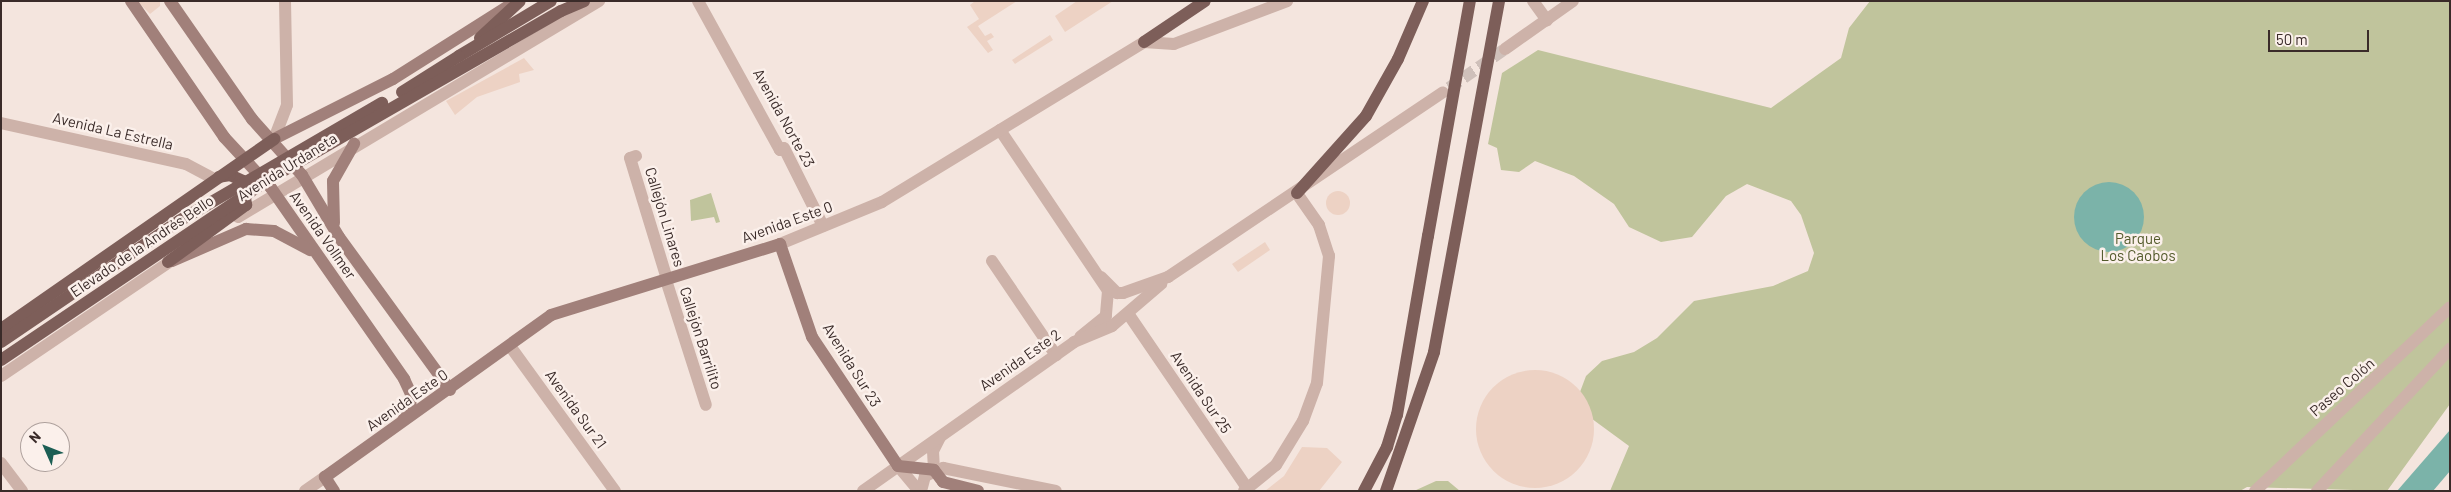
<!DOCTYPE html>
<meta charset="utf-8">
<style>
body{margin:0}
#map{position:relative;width:2451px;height:492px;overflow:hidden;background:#f4e5de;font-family:Barlow,sans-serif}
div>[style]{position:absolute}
.green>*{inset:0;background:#c0c49c}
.plaza>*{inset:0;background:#edd2c4}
.round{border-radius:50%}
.water>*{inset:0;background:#7bb3a9}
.street-tunnel>*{height:12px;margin-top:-6px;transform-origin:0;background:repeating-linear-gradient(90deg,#cfc0ba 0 12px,transparent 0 18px)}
.street>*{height:12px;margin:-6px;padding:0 6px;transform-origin:6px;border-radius:6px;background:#cdb2a9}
.secondary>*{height:12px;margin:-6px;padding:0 6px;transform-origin:6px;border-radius:6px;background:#a1807a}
.primary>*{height:12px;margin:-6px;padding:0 6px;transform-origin:6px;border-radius:6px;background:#7d5e59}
.primary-bridge>*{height:12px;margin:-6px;padding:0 6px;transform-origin:6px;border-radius:6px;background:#7d5e59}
span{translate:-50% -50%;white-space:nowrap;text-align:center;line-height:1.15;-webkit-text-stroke:5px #fbf0eb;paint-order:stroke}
.street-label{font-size:15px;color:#3a2b29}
.park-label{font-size:15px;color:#535a2b}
.frame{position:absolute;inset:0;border:2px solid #3a2b29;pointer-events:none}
.north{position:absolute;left:20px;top:422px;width:50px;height:50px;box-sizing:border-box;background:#fbf0eb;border:1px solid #aea19d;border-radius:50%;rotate:314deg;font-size:14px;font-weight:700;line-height:20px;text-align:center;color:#3a2b29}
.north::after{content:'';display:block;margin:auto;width:18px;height:22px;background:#1c5e54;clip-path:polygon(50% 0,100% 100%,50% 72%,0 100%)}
.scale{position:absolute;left:2268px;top:30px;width:101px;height:22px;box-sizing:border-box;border:2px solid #3a2b29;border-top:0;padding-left:6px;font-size:15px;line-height:18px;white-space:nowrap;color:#3a2b29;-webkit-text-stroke:4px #fbf0eb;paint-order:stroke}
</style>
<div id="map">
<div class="green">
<div style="clip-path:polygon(1870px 1px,2450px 1px,2450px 404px,2387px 491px,2247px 487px,2240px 491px,1610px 491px,1629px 446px,1584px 413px,1580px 392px,1586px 376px,1602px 361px,1634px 352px,1657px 338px,1694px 301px,1773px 286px,1808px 271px,1814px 253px,1801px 215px,1791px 201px,1747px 184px,1726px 196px,1692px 237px,1661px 242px,1629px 227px,1614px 204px,1574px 176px,1535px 161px,1519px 172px,1501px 170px,1497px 148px,1488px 144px,1502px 73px,1538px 50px,1771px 108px,1841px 58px,1849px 28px)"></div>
<div style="clip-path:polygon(711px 193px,720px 222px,716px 223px,714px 217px,691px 221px,690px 200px)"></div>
<div style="clip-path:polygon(1436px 481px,1448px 481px,1460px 491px,1414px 491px)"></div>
</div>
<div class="plaza">
<div style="clip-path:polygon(137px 1px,160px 1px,160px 6px,150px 14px)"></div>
<div style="clip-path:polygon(975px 1px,1017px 1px,978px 26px,985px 36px,991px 33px,994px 37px,987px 41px,993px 50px,988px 53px,967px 27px,979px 19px,970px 5px)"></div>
<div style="clip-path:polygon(1077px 1px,1113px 1px,1065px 32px,1055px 16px)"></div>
<div style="clip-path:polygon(1050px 35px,1053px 40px,1015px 64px,1012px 60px)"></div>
<div style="clip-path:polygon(524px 58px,534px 70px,519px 74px,520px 82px,477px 97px,455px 115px,446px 101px)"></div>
<div class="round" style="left:1326px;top:191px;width:24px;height:24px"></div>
<div style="clip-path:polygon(1265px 242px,1270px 250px,1238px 272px,1232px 264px)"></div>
<div class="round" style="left:1476px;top:370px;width:118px;height:118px"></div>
<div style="clip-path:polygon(1302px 447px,1327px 448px,1342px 462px,1319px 491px,1265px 491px,1284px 476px)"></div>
</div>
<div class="water">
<div class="round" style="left:2074px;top:182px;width:70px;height:70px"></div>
<div style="clip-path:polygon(2450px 430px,2450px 471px,2433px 491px,2397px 491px)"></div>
</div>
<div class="street-tunnel">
<div style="left:1449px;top:88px;width:68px;rotate:-34.9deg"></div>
</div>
<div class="street">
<div style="left:698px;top:1px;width:170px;rotate:61.2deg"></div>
<div style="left:780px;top:150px;width:4px;rotate:-27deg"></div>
<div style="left:784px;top:148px;width:87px;rotate:63.4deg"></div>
<div style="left:1533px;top:1px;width:24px;rotate:54deg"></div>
<div style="left:1505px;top:49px;width:83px;rotate:-35.2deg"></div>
<div style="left:1px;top:123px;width:189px;rotate:12.5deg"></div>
<div style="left:186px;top:164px;width:32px;rotate:28deg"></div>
<div style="left:1000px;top:130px;width:194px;rotate:56.1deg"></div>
<div style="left:1108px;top:291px;width:25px;rotate:95deg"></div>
<div style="left:1106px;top:316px;width:33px;rotate:141deg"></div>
<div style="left:274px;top:139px;width:36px;rotate:-69deg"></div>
<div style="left:287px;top:105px;width:104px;rotate:-91.1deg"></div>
<div style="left:636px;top:156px;width:6px;rotate:162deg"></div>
<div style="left:630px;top:158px;width:127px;rotate:73deg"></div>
<div style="left:238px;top:217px;width:421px;rotate:-30.9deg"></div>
<div style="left:780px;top:244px;width:110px;rotate:-22.4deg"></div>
<div style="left:882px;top:202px;width:307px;rotate:-31.4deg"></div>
<div style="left:1144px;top:42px;width:30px;rotate:4deg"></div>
<div style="left:1174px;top:44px;width:121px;rotate:-20.8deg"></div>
<div style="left:992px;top:261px;width:114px;rotate:55.8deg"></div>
<div style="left:1101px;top:277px;width:23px;rotate:45deg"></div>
<div style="left:1117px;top:293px;width:6px"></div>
<div style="left:1123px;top:293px;width:48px;rotate:-19.6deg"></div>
<div style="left:1168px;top:277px;width:331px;rotate:-33.9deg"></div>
<div style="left:666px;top:280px;width:131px;rotate:72.3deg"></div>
<div style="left:1129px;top:315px;width:209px;rotate:55.7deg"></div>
<div style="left:510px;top:346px;width:179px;rotate:54.1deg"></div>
<div style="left:1px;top:376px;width:212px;rotate:-34.1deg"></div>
<div style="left:1px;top:463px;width:35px;rotate:53deg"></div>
<div style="left:898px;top:466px;width:33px;rotate:50deg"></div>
<div style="left:934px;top:470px;width:19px;rotate:-93deg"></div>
<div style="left:933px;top:451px;width:16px;rotate:-63deg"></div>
<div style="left:305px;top:491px;width:24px;rotate:-35deg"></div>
<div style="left:863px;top:491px;width:258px;rotate:-35.2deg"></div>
<div style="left:1074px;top:342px;width:41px;rotate:-22.8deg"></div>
<div style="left:1112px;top:326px;width:65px;rotate:-40.6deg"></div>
<div style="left:921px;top:491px;width:16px;rotate:-75deg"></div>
<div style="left:925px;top:476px;width:20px;rotate:-24deg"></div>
<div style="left:943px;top:468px;width:115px;rotate:11.5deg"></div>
<div style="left:1244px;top:491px;width:41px;rotate:-39.1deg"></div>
<div style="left:1276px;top:465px;width:52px;rotate:-58.5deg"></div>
<div style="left:1303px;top:421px;width:40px;rotate:-69.8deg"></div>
<div style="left:1317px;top:383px;width:128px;rotate:-84.6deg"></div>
<div style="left:1329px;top:256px;width:33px;rotate:-108deg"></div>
<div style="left:1319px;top:225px;width:39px;rotate:-125deg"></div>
<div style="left:2255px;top:491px;width:268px;rotate:-43.3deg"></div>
<div style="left:2317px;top:491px;width:195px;rotate:-46.9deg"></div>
</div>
<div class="secondary">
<div style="left:131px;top:1px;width:165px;rotate:55.6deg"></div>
<div style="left:224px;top:137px;width:69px;rotate:47.3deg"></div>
<div style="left:271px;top:188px;width:233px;rotate:55.1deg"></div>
<div style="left:404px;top:379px;width:17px;rotate:65deg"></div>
<div style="left:411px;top:394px;width:17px;rotate:93deg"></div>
<div style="left:410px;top:411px;width:11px;rotate:128deg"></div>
<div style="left:170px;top:1px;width:144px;rotate:55.2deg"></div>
<div style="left:252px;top:119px;width:75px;rotate:48.2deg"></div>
<div style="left:302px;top:175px;width:72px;rotate:59.2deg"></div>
<div style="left:339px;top:237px;width:189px;rotate:54deg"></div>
<div style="left:274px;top:139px;width:133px;rotate:-26.8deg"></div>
<div style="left:393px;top:79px;width:142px;rotate:-32.3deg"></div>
<div style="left:334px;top:223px;width:42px;rotate:-91.4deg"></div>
<div style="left:333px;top:181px;width:43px;rotate:-60.4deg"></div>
<div style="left:172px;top:261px;width:81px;rotate:-23.4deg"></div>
<div style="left:246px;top:229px;width:28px;rotate:4deg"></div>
<div style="left:274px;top:231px;width:41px;rotate:27.8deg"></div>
<div style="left:334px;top:491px;width:17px;rotate:-123deg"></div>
<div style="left:325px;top:477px;width:278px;rotate:-35.6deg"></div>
<div style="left:551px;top:315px;width:240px;rotate:-17.2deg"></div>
<div style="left:780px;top:244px;width:98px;rotate:71deg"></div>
<div style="left:812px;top:337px;width:155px;rotate:56.3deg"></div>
<div style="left:898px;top:466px;width:36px;rotate:6deg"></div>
<div style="left:934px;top:470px;width:15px;rotate:53deg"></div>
<div style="left:943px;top:482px;width:36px;rotate:14deg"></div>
</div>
<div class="primary">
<div style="left:561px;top:11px;width:25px;rotate:-23deg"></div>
<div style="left:480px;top:38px;width:54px;rotate:-42.8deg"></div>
<div style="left:1144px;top:42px;width:73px;rotate:-33.9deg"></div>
<div style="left:459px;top:56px;width:107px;rotate:-30.9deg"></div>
<div style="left:1297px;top:193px;width:103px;rotate:-48.1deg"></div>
<div style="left:1366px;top:116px;width:65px;rotate:-60.7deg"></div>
<div style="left:1398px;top:59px;width:63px;rotate:-66.7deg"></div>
<div style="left:168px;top:262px;width:97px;rotate:-36.2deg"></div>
<div style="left:246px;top:205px;width:24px;rotate:-97deg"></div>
<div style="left:243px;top:181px;width:14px;rotate:-155deg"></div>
<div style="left:230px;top:175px;width:11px;rotate:170deg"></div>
<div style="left:1px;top:329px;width:333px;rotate:-34.8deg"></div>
<div style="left:1364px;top:491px;width:50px;rotate:-62.4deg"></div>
<div style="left:1387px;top:447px;width:34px;rotate:-73deg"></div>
<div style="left:1397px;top:415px;width:182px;rotate:-80.2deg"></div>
<div style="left:1386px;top:491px;width:147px;rotate:-70.9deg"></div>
</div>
<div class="primary-bridge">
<div style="left:402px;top:92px;width:67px;rotate:-32.3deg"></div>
<div style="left:1428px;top:236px;width:239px;rotate:-79.9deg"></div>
<div style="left:1px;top:342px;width:215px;rotate:-34.2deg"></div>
<div style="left:179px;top:221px;width:235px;rotate:-30.2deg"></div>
<div style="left:1434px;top:352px;width:357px;rotate:-79.5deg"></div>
<div style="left:1px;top:360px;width:329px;rotate:-34deg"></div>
<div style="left:274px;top:176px;width:331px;rotate:-29.9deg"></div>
</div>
<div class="street-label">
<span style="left:784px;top:118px;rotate:61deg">Avenida Norte 23</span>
<span style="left:113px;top:131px;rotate:13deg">Avenida La Estrella</span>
<span style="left:287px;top:167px;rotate:-32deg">Avenida Urdaneta</span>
<span style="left:665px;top:217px;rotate:73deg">Callejón Linares</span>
<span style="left:787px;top:222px;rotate:-20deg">Avenida Este 0</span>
<span style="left:323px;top:235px;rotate:55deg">Avenida Vollmer</span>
<span style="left:142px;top:246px;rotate:-34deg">Elevado de la Andrés Bello</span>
<span style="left:701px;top:338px;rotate:72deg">Callejón Barrilito</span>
<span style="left:1020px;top:360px;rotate:-35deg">Avenida Este 2</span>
<span style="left:852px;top:365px;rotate:58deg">Avenida Sur 23</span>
<span style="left:2342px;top:387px;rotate:-41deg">Paseo Colón</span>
<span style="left:1201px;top:392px;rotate:56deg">Avenida Sur 25</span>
<span style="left:407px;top:400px;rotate:-35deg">Avenida Este 0</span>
<span style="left:576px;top:409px;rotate:54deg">Avenida Sur 21</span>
</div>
<div class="park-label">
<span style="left:2138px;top:247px">Parque<br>Los Caobos</span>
</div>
<div class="frame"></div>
<div class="north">N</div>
<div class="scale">50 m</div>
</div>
